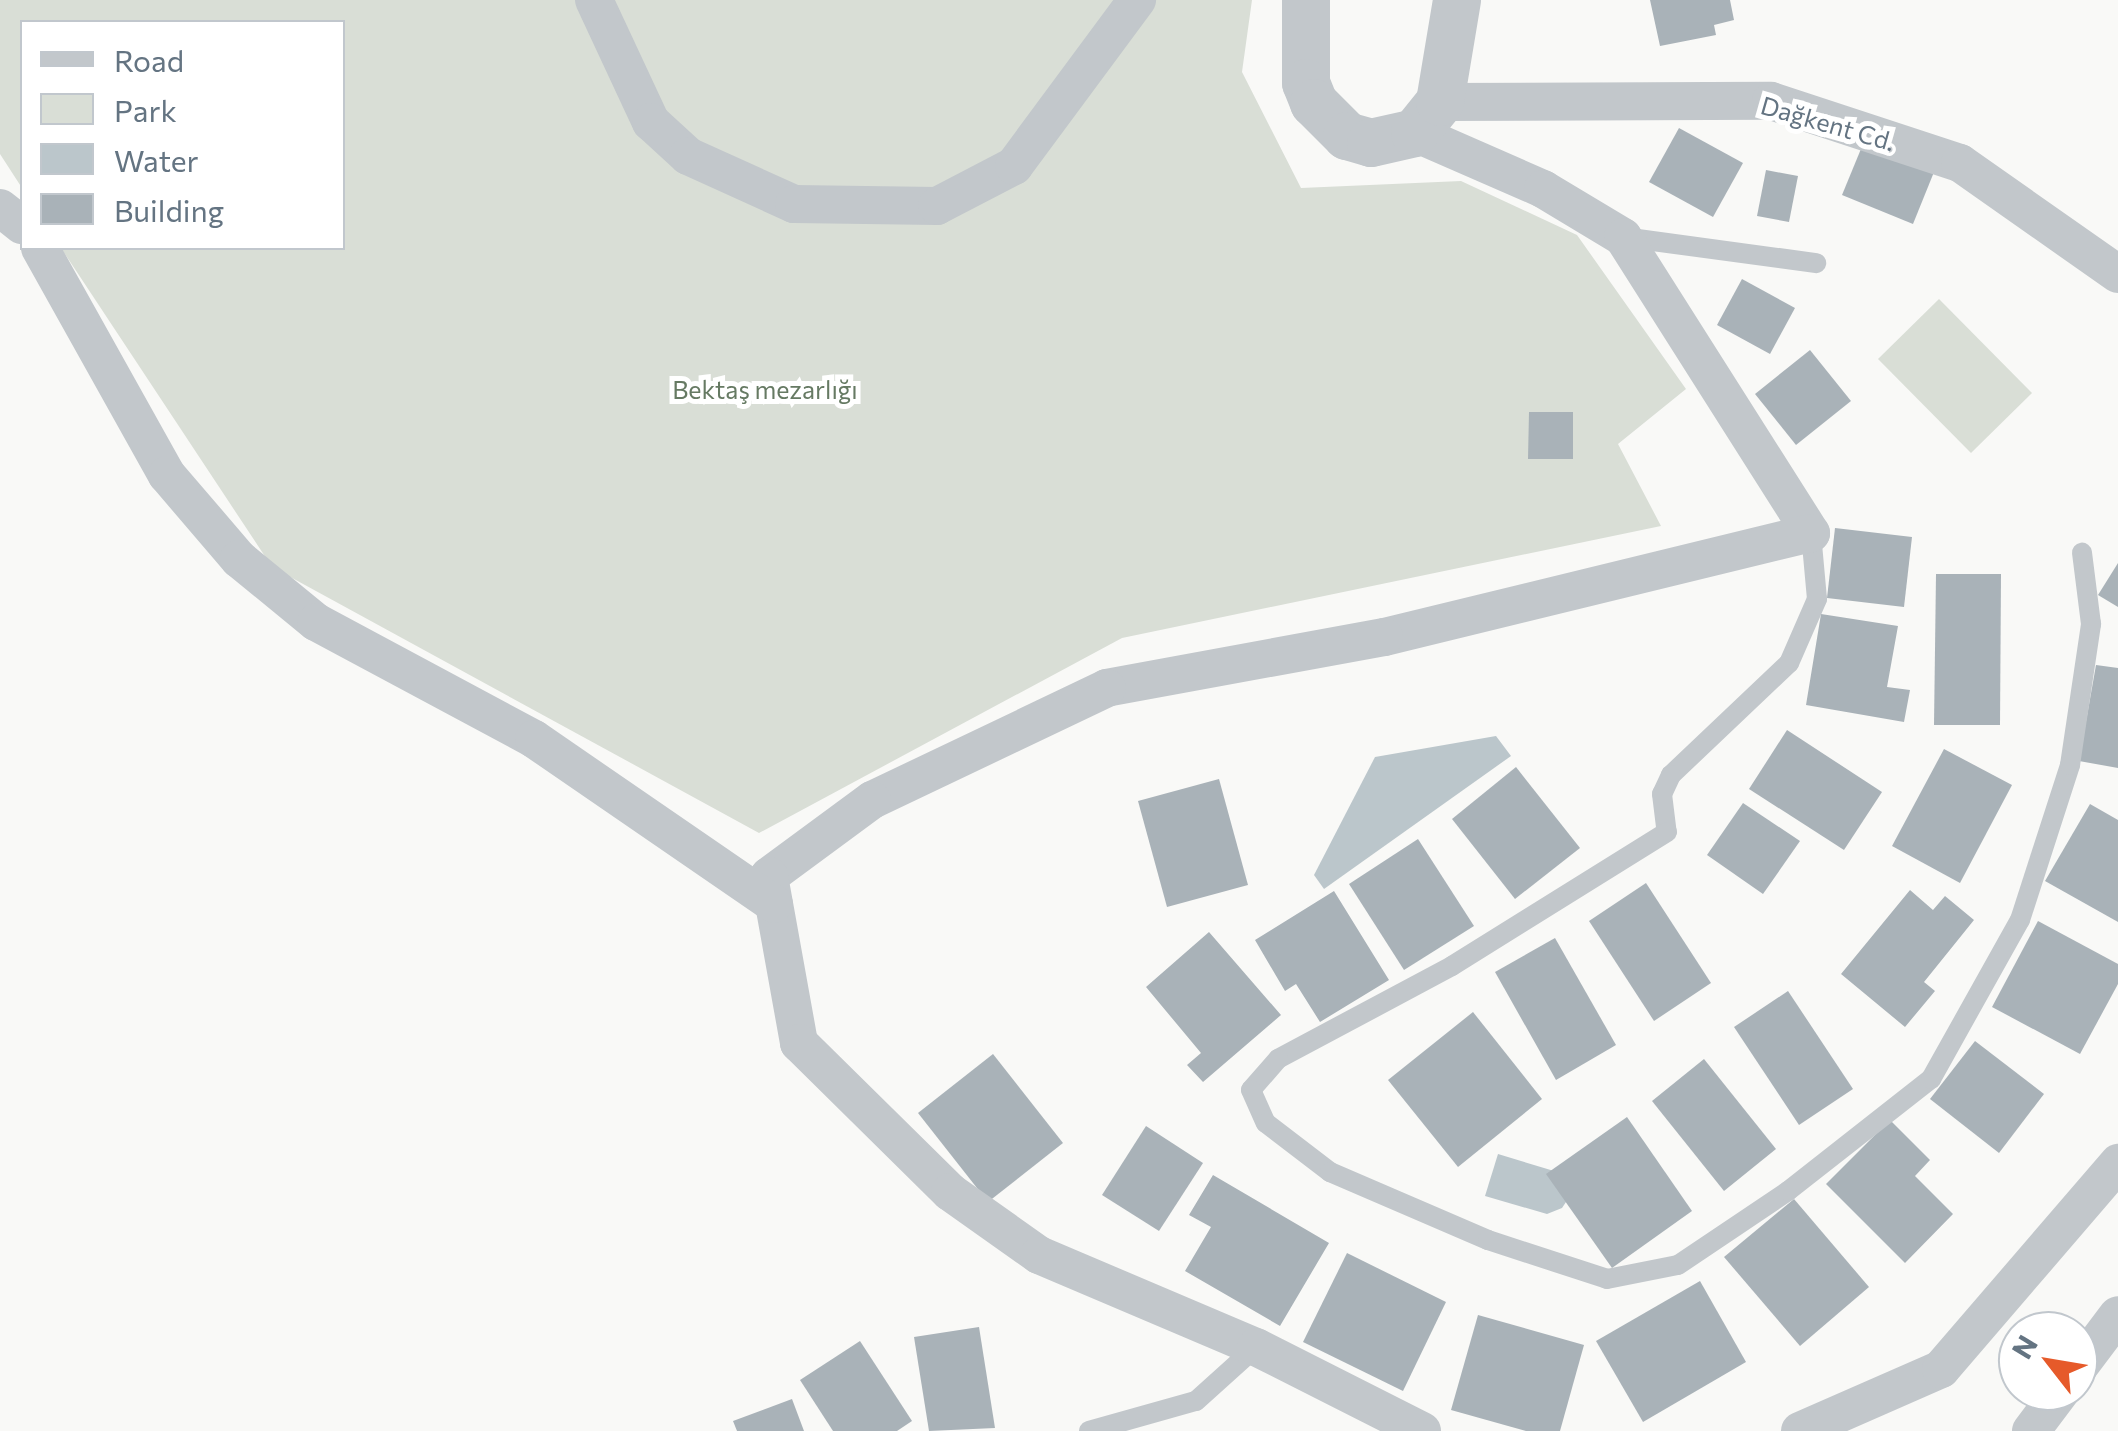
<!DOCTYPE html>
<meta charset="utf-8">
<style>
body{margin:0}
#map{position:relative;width:2118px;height:1431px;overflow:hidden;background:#f9f9f7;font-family:Commissioner,sans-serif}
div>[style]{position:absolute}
.green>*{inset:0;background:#d9ded6}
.water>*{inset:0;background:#bbc6cb}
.building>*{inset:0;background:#a9b2b8}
.service>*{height:20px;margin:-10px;padding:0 10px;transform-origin:10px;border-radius:10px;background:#c2c7cb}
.minor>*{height:38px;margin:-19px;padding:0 19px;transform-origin:19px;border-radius:19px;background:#c2c7cb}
.tertiary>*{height:48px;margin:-24px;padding:0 24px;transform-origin:24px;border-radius:24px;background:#c2c7cb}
span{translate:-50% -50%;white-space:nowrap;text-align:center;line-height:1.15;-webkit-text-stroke:10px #fff;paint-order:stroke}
.street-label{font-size:25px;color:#647482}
.park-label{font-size:25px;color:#667a63}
.legend{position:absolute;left:20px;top:20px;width:325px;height:230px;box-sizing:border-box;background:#fff;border:2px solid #c1c7cd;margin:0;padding:12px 18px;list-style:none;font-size:30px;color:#647482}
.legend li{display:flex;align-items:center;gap:20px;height:50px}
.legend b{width:50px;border:2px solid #c1c7cd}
.north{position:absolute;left:1998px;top:1311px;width:100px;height:100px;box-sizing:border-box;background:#fff;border:2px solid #c1c7cd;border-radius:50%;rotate:301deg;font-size:28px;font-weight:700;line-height:40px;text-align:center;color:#647482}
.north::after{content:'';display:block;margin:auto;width:35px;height:45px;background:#e65a2a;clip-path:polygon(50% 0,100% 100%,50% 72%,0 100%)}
</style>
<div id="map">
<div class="green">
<div style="clip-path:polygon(0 0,1252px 0,1242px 72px,1301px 188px,1461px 181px,1577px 235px,1686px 389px,1618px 444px,1661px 526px,1122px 638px,759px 833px,272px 567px,61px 248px,342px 248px,342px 22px,22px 22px,22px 188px,0 154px)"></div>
<div style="clip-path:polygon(1939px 299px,2032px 393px,1971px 453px,1878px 359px)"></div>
</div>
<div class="water">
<div style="clip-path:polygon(1496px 736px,1511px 756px,1324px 889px,1314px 875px,1375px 757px)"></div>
<div style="clip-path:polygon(1498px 1154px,1554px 1171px,1568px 1199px,1562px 1208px,1547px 1214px,1485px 1196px)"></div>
</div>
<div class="building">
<div style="clip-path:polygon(1650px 0,1730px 0,1734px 20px,1714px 25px,1716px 35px,1660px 46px)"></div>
<div style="clip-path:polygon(1679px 128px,1743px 163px,1713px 217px,1649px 182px)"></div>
<div style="clip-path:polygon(1863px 144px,1934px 172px,1913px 224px,1842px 195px)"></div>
<div style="clip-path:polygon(1766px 170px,1798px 176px,1789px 222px,1757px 216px)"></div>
<div style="clip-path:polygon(1742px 279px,1795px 308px,1770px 354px,1717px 325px)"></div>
<div style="clip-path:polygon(1810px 350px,1851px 401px,1796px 445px,1755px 394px)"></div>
<div style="clip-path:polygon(1529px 412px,1573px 412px,1573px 459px,1528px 459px)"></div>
<div style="clip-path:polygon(1835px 528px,1912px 537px,1904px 607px,1827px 598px)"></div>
<div style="clip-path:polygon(2118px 563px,2118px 607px,2098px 595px)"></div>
<div style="clip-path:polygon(1936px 574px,2001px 574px,2000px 725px,1934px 725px)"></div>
<div style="clip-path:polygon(1821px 614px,1898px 626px,1887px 687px,1910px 690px,1904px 722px,1806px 705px)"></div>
<div style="clip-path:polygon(2096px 665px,2118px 668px,2118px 768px,2079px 761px)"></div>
<div style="clip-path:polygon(1787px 730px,1882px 792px,1844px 850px,1749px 789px)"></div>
<div style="clip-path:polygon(1944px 749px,2012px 785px,1960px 883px,1892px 846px)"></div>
<div style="clip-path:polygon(1516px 767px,1580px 848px,1515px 899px,1452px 819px)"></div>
<div style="clip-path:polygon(1219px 779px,1248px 885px,1167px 907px,1138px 801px)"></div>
<div style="clip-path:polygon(1743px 803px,1800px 841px,1763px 894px,1707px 855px)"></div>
<div style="clip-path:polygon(2090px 804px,2118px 820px,2118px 922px,2045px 881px)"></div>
<div style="clip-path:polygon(1418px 839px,1474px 926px,1404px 970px,1349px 884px)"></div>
<div style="clip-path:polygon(1646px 883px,1711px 983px,1654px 1021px,1589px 921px)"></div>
<div style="clip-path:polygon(1910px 890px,1933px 910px,1945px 896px,1974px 920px,1924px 982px,1935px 991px,1905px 1027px,1841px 974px)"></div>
<div style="clip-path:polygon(1334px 891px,1389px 980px,1320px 1022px,1296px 984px,1285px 991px,1255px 940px)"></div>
<div style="clip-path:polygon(2038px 921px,2118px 964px,2118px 984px,2080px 1054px,1992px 1007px)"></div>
<div style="clip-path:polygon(1209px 932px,1281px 1015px,1203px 1082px,1187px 1065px,1201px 1053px,1146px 987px)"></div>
<div style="clip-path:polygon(1555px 938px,1616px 1045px,1556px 1080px,1495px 972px)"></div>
<div style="clip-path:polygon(1788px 991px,1853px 1089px,1799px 1125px,1734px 1027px)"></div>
<div style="clip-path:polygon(1473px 1012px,1542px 1099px,1458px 1167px,1388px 1080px)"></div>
<div style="clip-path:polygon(1975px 1041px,2044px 1094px,1999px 1153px,1930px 1099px)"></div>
<div style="clip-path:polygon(993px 1054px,1063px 1143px,988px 1202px,918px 1113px)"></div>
<div style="clip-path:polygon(1704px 1059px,1776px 1149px,1724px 1191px,1652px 1101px)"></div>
<div style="clip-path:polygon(1627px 1117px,1692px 1211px,1612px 1268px,1546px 1174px)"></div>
<div style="clip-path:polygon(1890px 1120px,1930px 1160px,1915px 1176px,1953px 1214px,1905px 1263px,1826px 1184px)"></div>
<div style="clip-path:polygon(1146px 1126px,1203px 1163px,1159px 1231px,1102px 1195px)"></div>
<div style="clip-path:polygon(1213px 1175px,1329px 1243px,1280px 1326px,1185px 1271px,1211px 1227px,1189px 1215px)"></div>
<div style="clip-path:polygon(1794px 1199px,1869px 1287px,1800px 1346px,1724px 1257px)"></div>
<div style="clip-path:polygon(1347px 1253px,1446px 1302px,1403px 1391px,1303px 1342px)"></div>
<div style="clip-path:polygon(1700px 1281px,1746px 1362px,1643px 1422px,1596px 1341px)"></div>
<div style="clip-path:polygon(1478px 1315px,1584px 1345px,1560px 1431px,1526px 1431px,1451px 1410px)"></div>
<div style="clip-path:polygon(979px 1327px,995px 1428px,929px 1431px,914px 1337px)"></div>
<div style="clip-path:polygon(860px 1341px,912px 1421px,897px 1431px,833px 1431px,800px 1380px)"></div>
<div style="clip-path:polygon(792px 1399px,804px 1431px,737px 1431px,733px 1421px)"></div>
</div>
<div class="service">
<div style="left:1623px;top:237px;width:195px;rotate:7.7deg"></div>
<div style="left:1811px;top:533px;width:66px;rotate:84.8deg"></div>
<div style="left:1817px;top:599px;width:70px;rotate:113.6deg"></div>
<div style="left:1789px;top:663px;width:163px;rotate:136.5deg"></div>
<div style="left:1671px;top:775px;width:21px;rotate:115deg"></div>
<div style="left:1662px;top:794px;width:38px;rotate:83deg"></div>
<div style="left:1667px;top:832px;width:253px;rotate:148.1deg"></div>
<div style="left:1452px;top:966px;width:197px;rotate:151.9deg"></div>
<div style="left:1278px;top:1059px;width:41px;rotate:131.1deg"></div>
<div style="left:1251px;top:1090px;width:36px;rotate:66deg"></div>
<div style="left:1266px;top:1123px;width:81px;rotate:37.4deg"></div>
<div style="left:1330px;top:1172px;width:172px;rotate:23.3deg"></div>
<div style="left:1488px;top:1240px;width:125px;rotate:18.1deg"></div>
<div style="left:1607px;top:1279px;width:72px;rotate:-11.2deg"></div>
<div style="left:1678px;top:1265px;width:133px;rotate:-33.9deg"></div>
<div style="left:1788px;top:1191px;width:182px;rotate:-38.1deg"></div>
<div style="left:1931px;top:1079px;width:182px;rotate:-60.8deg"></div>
<div style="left:2020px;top:920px;width:163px;rotate:-72.1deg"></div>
<div style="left:2070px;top:765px;width:143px;rotate:-81.5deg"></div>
<div style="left:2091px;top:624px;width:72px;rotate:-97.2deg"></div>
<div style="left:1089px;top:1431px;width:111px;rotate:-15.7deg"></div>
<div style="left:1196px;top:1401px;width:81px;rotate:-42deg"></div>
</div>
<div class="minor">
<div style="left:594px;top:0;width:135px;rotate:65deg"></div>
<div style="left:651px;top:122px;width:50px;rotate:42.6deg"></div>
<div style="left:688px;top:156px;width:116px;rotate:24.4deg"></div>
<div style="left:794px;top:204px;width:143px;rotate:0.8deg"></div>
<div style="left:937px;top:206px;width:87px;rotate:-27.5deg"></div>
<div style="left:1014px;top:166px;width:207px;rotate:-53.5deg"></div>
<div style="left:1440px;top:102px;width:331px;rotate:-0.2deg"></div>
<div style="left:1771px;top:101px;width:199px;rotate:18.2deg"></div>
<div style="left:1960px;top:163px;width:193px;rotate:35.1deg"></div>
<div style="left:1415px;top:133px;width:140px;rotate:23.6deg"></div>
<div style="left:1543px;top:189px;width:93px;rotate:31deg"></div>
<div style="left:1623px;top:237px;width:351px;rotate:57.6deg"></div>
<div style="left:1811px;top:533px;width:439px;rotate:166.3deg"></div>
<div style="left:1384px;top:637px;width:282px;rotate:169.6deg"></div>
<div style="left:1107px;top:688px;width:260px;rotate:154.5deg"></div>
<div style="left:872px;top:800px;width:128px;rotate:143.6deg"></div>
<div style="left:769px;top:876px;width:170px;rotate:79.8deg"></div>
<div style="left:799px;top:1043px;width:212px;rotate:44.6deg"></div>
<div style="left:950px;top:1192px;width:109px;rotate:35.3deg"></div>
<div style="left:1039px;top:1255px;width:236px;rotate:23deg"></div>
<div style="left:1256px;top:1347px;width:186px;rotate:26.8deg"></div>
<div style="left:0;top:208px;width:28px;rotate:38deg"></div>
<div style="left:40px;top:248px;width:260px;rotate:60.8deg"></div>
<div style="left:167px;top:475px;width:111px;rotate:49.4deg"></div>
<div style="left:239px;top:559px;width:99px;rotate:39.3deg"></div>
<div style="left:316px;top:622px;width:247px;rotate:28.2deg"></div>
<div style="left:534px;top:739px;width:291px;rotate:34.5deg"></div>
<div style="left:2078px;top:1368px;width:66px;rotate:-53deg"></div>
<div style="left:1800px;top:1431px;width:154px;rotate:-23.7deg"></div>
<div style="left:1941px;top:1369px;width:272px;rotate:-49.3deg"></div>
<div style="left:2031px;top:1431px;width:50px;rotate:-53.1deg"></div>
</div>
<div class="tertiary">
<div style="left:1306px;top:0;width:83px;rotate:90deg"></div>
<div style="left:1306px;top:83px;width:22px;rotate:68deg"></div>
<div style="left:1314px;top:103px;width:47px;rotate:45deg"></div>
<div style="left:1347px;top:136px;width:25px;rotate:16deg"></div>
<div style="left:1371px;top:143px;width:45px;rotate:-12.8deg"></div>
<div style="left:1415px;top:133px;width:40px;rotate:-51deg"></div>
<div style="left:1440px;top:102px;width:103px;rotate:-80.5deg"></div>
</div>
<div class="street-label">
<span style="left:1828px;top:123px;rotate:16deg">Dağkent Cd.</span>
</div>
<div class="park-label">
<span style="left:765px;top:389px">Bektaş mezarlığı</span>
</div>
<ul class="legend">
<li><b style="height:12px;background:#c2c7cb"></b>Road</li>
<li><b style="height:28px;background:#d9ded6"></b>Park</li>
<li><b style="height:28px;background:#bbc6cb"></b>Water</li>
<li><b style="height:28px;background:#a9b2b8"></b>Building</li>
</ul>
<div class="north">N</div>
</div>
